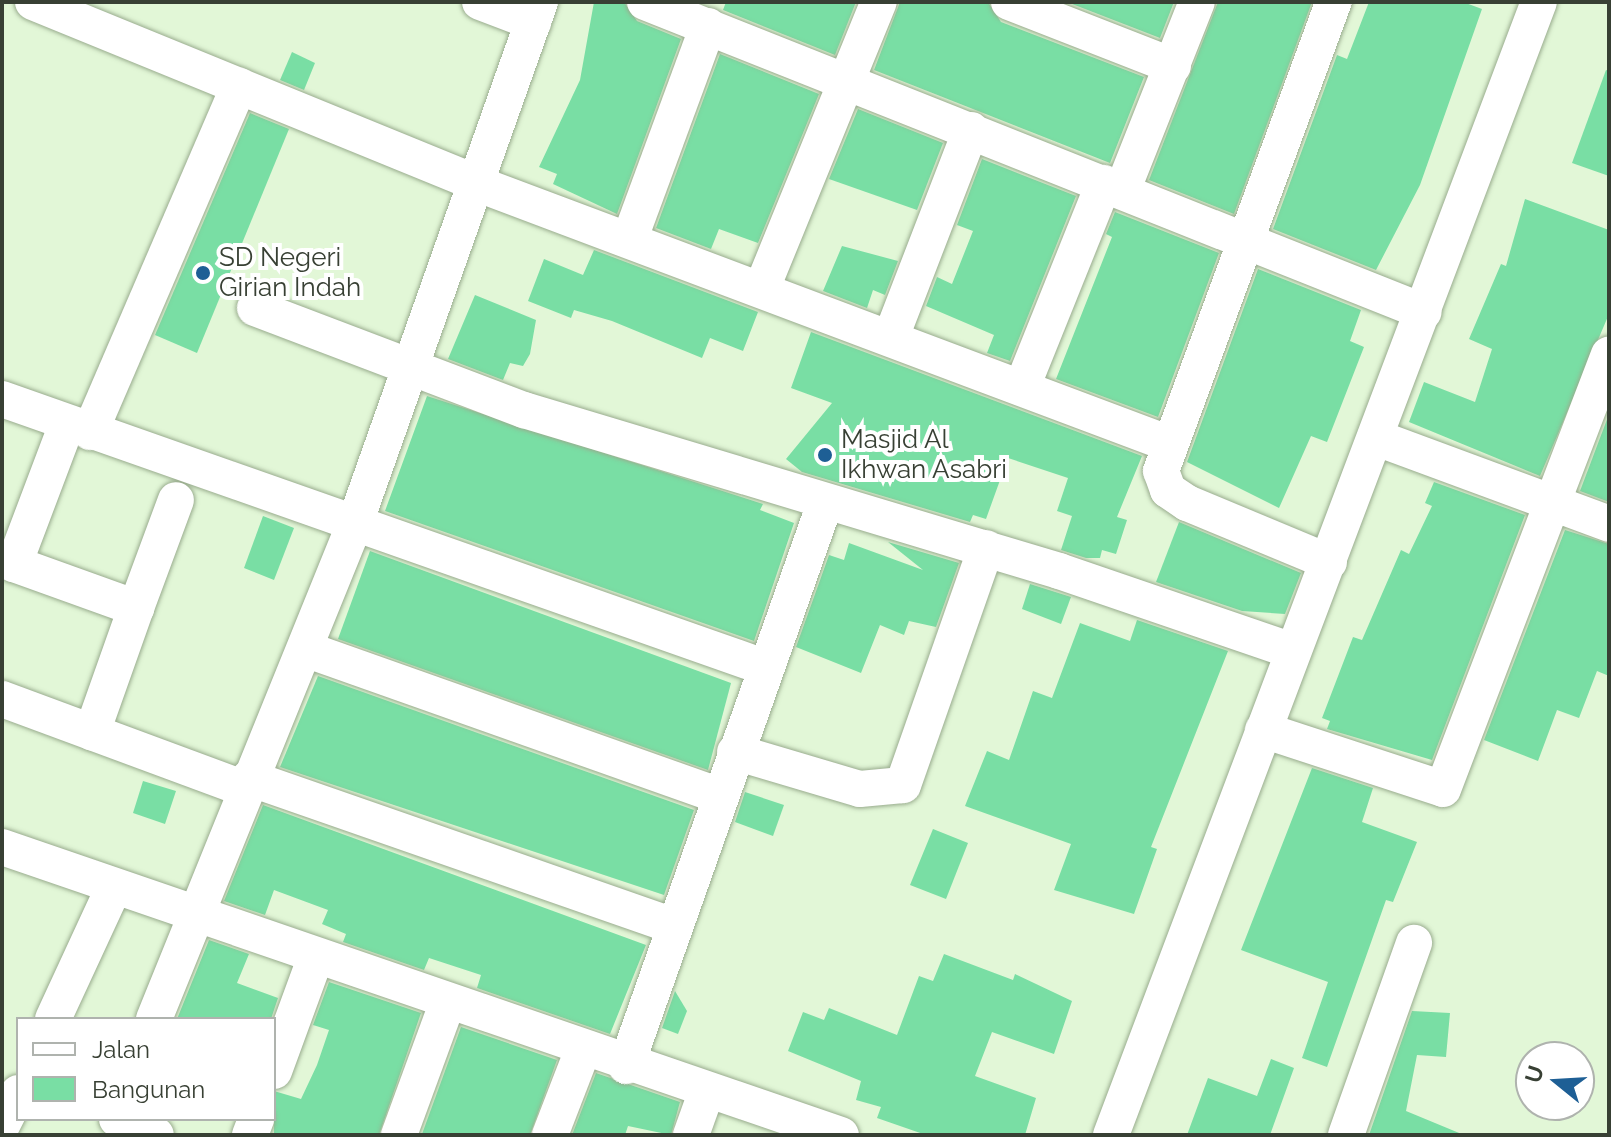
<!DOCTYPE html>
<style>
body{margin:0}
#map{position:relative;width:1611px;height:1137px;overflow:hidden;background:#e2f7d7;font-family:Raleway,sans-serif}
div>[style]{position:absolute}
.building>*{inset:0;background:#79dea4}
.roads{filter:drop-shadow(0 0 2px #99ac8e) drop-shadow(0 0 2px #99ac8e)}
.minor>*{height:36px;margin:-18px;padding:0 18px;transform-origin:18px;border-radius:18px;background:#fff}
.dots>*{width:22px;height:22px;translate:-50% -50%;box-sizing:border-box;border:4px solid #fff;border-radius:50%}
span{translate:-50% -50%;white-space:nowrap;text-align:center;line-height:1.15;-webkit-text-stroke:8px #fff;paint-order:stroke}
.poi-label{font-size:26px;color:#384034}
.left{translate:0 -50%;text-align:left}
.frame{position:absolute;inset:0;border:4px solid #384034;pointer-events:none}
.legend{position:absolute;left:16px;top:1017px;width:260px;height:104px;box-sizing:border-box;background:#fff;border:2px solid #afb3ae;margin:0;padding:10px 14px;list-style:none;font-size:24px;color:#384034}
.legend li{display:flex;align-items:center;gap:16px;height:40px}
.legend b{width:40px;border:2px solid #afb3ae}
.north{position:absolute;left:1515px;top:1041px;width:80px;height:80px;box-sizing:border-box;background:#fff;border:2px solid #afb3ae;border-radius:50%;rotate:288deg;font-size:22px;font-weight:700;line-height:32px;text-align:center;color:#384034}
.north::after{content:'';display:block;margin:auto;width:28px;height:36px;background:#1e5f95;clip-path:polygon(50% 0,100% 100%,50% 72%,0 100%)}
</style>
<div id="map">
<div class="building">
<div style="clip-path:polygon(594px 2px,624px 2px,637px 21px,681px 39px,617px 214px,553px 184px,557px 174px,539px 167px,580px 80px)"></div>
<div style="clip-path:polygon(726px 2px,856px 2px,835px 55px,723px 10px)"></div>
<div style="clip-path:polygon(900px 2px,988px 2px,1001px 22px,1144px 77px,1110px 163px,874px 70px)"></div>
<div style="clip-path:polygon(1067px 2px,1174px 2px,1160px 38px)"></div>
<div style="clip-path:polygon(1218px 2px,1312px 2px,1234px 214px,1149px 180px)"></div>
<div style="clip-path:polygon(1369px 2px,1463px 2px,1482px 9px,1420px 185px,1376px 270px,1273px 229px,1337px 55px,1347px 59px)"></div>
<div style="clip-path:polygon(292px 52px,315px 63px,304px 90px,280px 80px)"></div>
<div style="clip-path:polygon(720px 54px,819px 94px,758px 243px,719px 229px,711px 249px,656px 228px)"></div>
<div style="clip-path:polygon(1606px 70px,1609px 71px,1609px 176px,1572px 163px)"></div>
<div style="clip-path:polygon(858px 109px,943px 143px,917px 210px,829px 179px)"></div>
<div style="clip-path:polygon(250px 113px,289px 129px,197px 353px,155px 335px)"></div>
<div style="clip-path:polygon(982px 159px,1076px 196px,1010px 361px,987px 353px,994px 335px,926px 306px,937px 277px,952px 284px,973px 231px,957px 225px)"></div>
<div style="clip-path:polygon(1525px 199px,1609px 230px,1609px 314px,1540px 476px,1409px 422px,1424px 382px,1475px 402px,1492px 349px,1469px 339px,1501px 264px,1506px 266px)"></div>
<div style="clip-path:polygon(1115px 212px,1219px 253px,1158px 417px,1056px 379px,1112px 237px,1106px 234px)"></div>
<div style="clip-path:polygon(842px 246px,898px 261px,885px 295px,873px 290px,867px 308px,823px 291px)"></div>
<div style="clip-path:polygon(594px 250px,758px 312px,743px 351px,710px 338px,702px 358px,612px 321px,574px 310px,571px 318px,528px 301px,544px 259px,583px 275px)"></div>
<div style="clip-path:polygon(1258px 269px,1361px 310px,1350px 341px,1364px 347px,1327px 442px,1311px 436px,1279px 508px,1187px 462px)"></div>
<div style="clip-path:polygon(475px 295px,536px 320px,530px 354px,523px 366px,510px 363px,503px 380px,448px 359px)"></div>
<div style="clip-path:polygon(811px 332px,1142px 456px,1117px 517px,1127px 520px,1116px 554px,1102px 550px,1100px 558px,1086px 558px,1061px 550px,1072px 516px,1057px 511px,1068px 478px,1008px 458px,986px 519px,973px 515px,970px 522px,802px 472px,786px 459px,832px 403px,791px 388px)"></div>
<div style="clip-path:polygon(427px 396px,763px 504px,760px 510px,794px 523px,754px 641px,385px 511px)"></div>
<div style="clip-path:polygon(1609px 414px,1609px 502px,1580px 491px)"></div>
<div style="clip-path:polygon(1434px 482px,1525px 515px,1432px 760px,1327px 729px,1330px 721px,1322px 718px,1353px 637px,1362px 640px,1401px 550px,1409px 554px,1432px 506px,1425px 503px)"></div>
<div style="clip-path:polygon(263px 516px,294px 528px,274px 580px,244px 568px)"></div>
<div style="clip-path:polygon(1179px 522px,1301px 573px,1285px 614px,1242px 611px,1156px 582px)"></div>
<div style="clip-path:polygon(1565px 530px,1609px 544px,1609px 676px,1597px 671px,1579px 718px,1557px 710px,1538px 761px,1484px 740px)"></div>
<div style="clip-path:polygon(888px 542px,959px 563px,936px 627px,909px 621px,904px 635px,880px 625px,861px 673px,796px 647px,829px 555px,844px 560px,849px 543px,923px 570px)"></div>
<div style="clip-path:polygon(370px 551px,731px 683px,708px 770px,338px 639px)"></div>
<div style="clip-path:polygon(1030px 584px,1071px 597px,1061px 624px,1022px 609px)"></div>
<div style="clip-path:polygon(1137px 620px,1228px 651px,1151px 847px,1157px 849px,1134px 914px,1054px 890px,1071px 844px,965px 806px,987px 751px,1009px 760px,1033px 691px,1052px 698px,1080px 623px,1130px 641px)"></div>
<div style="clip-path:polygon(318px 676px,694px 810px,664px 895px,280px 767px)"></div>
<div style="clip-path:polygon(1312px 768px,1373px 788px,1362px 822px,1417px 842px,1393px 902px,1386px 900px,1327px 1067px,1302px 1058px,1328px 982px,1241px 950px)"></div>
<div style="clip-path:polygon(143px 781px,176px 791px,165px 824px,133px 813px)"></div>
<div style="clip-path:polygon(745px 792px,784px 805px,773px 836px,735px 822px)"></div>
<div style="clip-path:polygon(263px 805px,646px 945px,610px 1034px,477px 988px,481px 975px,429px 958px,424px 970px,343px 942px,346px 934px,322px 924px,328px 910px,274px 890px,265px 915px,224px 901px)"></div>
<div style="clip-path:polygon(933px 829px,968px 843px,946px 899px,910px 885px)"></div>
<div style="clip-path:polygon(209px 940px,249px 954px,237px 983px,278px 998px,271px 1019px,177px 1019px)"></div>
<div style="clip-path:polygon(944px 954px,1013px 980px,1015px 974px,1072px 1001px,1054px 1054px,992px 1032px,975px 1076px,1036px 1098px,1025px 1135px,926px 1135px,877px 1118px,881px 1107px,856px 1100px,861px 1081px,788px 1051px,803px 1012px,824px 1020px,829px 1008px,897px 1035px,919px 976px,933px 981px)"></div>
<div style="clip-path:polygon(329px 982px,421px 1013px,379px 1135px,274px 1135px,274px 1091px,301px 1099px,317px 1065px,329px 1030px,313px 1025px)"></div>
<div style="clip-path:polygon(675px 991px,687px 1011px,678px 1034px,662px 1028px)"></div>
<div style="clip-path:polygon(1412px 1011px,1450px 1013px,1446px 1057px,1417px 1055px,1406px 1111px,1464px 1135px,1369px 1135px)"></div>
<div style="clip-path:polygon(461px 1027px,557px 1060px,530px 1135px,422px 1134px)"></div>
<div style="clip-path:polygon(1271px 1059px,1294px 1068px,1270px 1135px,1187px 1135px,1208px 1078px,1257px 1096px)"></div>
<div style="clip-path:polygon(596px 1073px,680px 1102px,671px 1135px,628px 1126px,625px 1135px,572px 1135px)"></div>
</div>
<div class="roads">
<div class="minor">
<div style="left:33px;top:2px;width:481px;rotate:22.2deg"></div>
<div style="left:478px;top:184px;width:736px;rotate:20.6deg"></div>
<div style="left:480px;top:2px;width:57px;rotate:20.7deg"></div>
<div style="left:645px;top:2px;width:838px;rotate:21.7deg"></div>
<div style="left:1009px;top:2px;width:176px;rotate:21.3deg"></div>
<div style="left:1122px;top:191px;width:203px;rotate:-68.4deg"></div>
<div style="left:630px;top:238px;width:226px;rotate:-69.8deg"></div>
<div style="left:762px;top:288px;width:309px;rotate:-67.8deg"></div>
<div style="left:255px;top:308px;width:288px;rotate:20.8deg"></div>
<div style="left:524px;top:410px;width:559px;rotate:16.75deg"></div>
<div style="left:1059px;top:571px;width:247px;rotate:18.9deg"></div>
<div style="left:891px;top:337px;width:222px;rotate:-68.9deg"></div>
<div style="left:1022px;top:387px;width:220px;rotate:-68.1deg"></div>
<div style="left:2px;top:399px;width:808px;rotate:19.38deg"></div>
<div style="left:67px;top:424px;width:150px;rotate:110.7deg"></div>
<div style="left:14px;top:564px;width:130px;rotate:19.8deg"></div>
<div style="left:136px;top:608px;width:132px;rotate:109.5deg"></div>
<div style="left:90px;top:432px;width:377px;rotate:-66.7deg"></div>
<div style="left:1377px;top:438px;width:247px;rotate:20.3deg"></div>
<div style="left:1329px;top:562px;width:154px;rotate:-157.4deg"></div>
<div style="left:1187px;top:503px;width:23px;rotate:-146deg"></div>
<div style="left:1168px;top:490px;width:20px;rotate:-110deg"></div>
<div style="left:1161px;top:471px;width:500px;rotate:-69.8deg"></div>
<div style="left:136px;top:608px;width:115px;rotate:-69.7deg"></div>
<div style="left:305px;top:649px;width:439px;rotate:19.5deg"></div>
<div style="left:2px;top:699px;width:259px;rotate:20.3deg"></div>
<div style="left:1263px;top:730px;width:189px;rotate:18.1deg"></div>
<div style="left:1443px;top:789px;width:465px;rotate:-69.1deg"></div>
<div style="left:735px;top:752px;width:130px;rotate:16.5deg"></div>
<div style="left:860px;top:789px;width:43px;rotate:-5.3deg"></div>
<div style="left:903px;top:785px;width:251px;rotate:-70.7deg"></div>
<div style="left:249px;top:778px;width:449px;rotate:19.2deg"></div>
<div style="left:2px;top:847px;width:887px;rotate:18.95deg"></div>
<div style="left:53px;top:1019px;width:145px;rotate:-65.2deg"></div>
<div style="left:154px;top:1019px;width:535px;rotate:-67.94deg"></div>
<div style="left:355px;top:523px;width:553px;rotate:-70.45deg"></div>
<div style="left:626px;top:1066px;width:597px;rotate:-70.53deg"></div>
<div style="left:274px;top:1071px;width:119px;rotate:-69.9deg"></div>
<div style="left:117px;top:1119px;width:42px;rotate:22.3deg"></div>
<div style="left:2px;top:1125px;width:36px;rotate:-63deg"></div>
<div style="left:250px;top:1135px;width:17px;rotate:-69deg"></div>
<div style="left:399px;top:1135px;width:140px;rotate:-69.9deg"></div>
<div style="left:550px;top:1135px;width:89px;rotate:-68.9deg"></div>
<div style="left:691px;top:1135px;width:45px;rotate:-70.3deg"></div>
<div style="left:1111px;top:1135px;width:1211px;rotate:-69.31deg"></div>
<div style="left:1346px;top:1135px;width:204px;rotate:-70.5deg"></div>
</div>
</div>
<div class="dots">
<div style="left:203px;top:273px;background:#1e5f95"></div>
<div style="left:825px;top:455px;background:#1e5f95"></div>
</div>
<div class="poi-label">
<span class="left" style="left:219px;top:273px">SD Negeri<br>Girian Indah</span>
<span class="left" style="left:841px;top:455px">Masjid Al<br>Ikhwan Asabri</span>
</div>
<div class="frame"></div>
<ul class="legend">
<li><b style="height:10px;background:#fff"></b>Jalan</li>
<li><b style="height:22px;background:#79dea4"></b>Bangunan</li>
</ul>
<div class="north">U</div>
</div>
